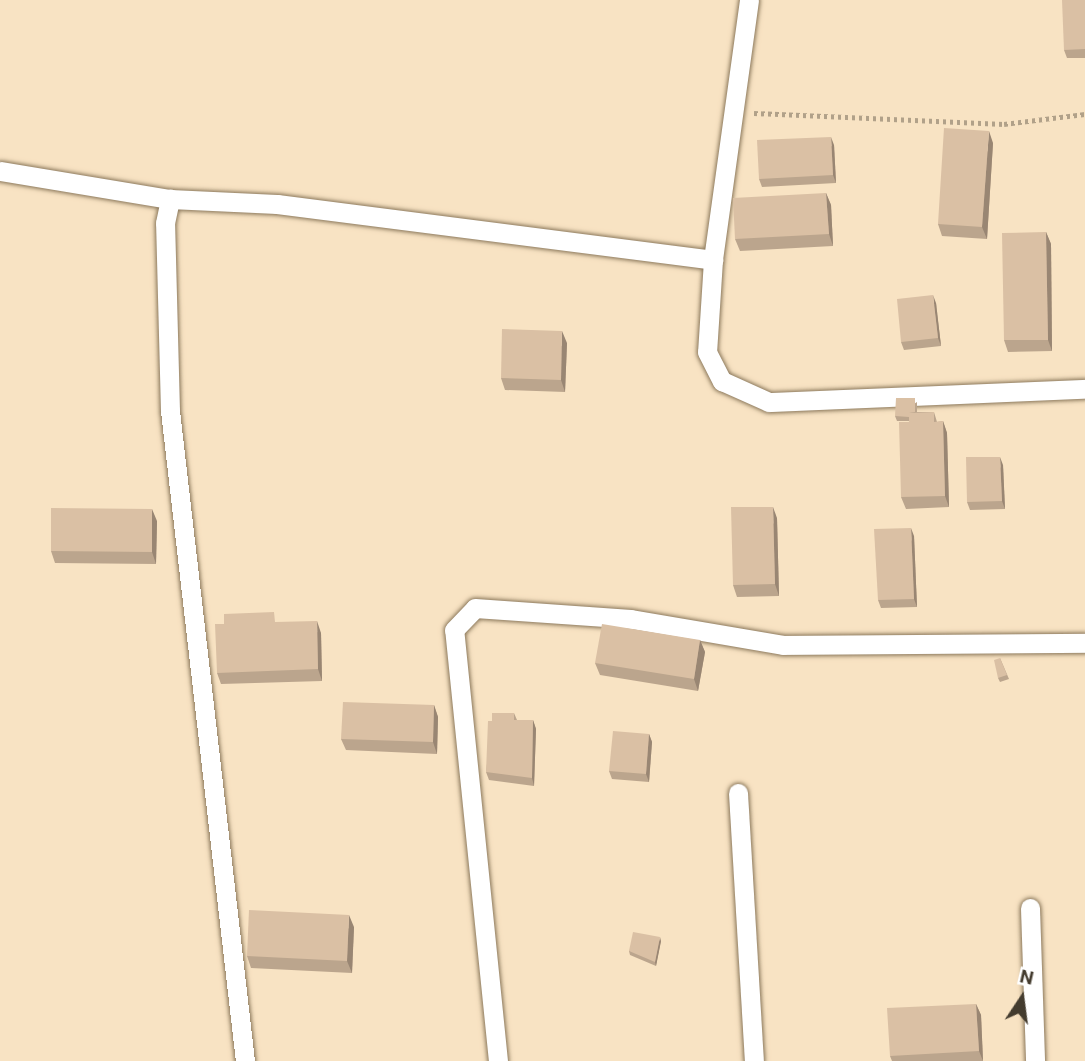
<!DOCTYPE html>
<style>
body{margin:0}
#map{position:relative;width:1085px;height:1061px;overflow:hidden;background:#f8e3c3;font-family:Roboto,sans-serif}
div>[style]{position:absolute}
.path>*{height:4.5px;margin-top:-2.25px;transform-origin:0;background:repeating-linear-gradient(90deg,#b1a189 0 3.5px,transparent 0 7px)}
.roads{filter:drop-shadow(0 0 2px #8c795c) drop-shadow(0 0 2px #8c795c)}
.minor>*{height:19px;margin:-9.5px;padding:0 9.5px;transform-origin:9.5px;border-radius:9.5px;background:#fff}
.wall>*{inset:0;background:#bba58d}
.shaded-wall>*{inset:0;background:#998673}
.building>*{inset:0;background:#dac0a4}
span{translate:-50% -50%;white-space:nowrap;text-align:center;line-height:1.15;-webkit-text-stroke:5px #fff;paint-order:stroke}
.north{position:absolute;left:987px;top:963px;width:70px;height:70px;-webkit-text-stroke:5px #fff;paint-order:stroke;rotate:13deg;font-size:19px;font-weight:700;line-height:28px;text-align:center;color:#443c2f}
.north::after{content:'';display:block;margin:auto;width:24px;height:32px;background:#443c2f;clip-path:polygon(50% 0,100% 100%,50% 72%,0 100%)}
</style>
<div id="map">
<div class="path">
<div style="left:754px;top:113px;width:250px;rotate:2.5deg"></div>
<div style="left:1004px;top:124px;width:82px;rotate:-7deg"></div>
</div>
<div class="roads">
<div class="minor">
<div style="left:749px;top:0;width:262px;rotate:97.9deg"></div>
<div style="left:713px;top:260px;width:92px;rotate:93.7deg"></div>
<div style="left:707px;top:352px;width:33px;rotate:63deg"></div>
<div style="left:722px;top:381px;width:51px;rotate:24.1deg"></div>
<div style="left:769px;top:402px;width:316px;rotate:-2.4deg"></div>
<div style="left:0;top:171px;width:172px;rotate:9.4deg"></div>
<div style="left:738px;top:793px;width:268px;rotate:86.6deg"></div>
<div style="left:1030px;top:908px;width:153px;rotate:88.1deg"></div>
<div style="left:245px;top:1061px;width:654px;rotate:-96.58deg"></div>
<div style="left:170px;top:411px;width:188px;rotate:-91.5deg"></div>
<div style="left:165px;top:223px;width:25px;rotate:-78deg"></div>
<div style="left:170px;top:199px;width:107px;rotate:2.7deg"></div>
<div style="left:277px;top:204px;width:440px;rotate:7.3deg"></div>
<div style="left:498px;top:1061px;width:433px;rotate:-95.8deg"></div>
<div style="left:454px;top:630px;width:30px;rotate:-46deg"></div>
<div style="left:475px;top:608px;width:156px;rotate:4deg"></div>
<div style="left:631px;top:619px;width:154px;rotate:9.7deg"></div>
<div style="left:783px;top:645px;width:302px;rotate:-0.4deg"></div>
</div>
</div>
<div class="wall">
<div style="clip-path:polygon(1085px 0,1085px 58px,1067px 58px,1064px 50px)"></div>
<div style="clip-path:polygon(993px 143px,987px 239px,942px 236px,938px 224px)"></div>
<div style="clip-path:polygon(834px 145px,836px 183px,762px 187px,759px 179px)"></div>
<div style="clip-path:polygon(826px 193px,831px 205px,833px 246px,740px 251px,735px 239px)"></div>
<div style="clip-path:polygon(1046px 232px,1051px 244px,1052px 351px,1008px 352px,1004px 340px)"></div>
<div style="clip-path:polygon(936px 303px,941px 346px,904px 350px,901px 342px)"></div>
<div style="clip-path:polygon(567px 343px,565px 392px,505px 390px,501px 378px)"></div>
<div style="clip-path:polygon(917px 402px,917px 412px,934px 412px,937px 422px,943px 421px,947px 433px,949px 507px,906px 509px,901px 497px,909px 421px,897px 421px,895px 416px)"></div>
<div style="clip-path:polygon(1003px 465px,1005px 509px,970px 510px,967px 502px)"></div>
<div style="clip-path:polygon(777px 518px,779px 596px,737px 597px,733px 585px)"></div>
<div style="clip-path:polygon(157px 521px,156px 564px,55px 563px,51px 551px)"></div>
<div style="clip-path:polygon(914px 536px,917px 607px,881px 608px,878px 600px)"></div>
<div style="clip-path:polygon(278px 622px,321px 633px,322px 681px,221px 684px,217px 673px)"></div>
<div style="clip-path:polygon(700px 640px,705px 652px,698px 691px,600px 675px,595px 663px)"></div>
<div style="clip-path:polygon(1000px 658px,1009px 679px,1000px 682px,998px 678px)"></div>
<div style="clip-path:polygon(434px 705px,438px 717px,437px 754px,346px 750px,341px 739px)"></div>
<div style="clip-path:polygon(514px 713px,517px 720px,533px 720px,536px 729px,534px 786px,489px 780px,486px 772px,492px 721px)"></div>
<div style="clip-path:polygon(649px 734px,652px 742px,649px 782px,612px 779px,609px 771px)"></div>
<div style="clip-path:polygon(354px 927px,352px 973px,251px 968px,247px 956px)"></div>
<div style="clip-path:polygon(661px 941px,656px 966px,630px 955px,629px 951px)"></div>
<div style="clip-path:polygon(976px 1004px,981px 1015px,983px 1061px,892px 1061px,890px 1056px)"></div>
</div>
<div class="shaded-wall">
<div style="clip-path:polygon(989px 131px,993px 143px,987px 239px,982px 227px)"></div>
<div style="clip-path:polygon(831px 137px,834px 145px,836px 183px,833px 175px)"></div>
<div style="clip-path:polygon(826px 193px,831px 205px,833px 246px,829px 234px)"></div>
<div style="clip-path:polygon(1046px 232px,1051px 244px,1052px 351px,1048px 340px)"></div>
<div style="clip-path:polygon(933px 295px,936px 303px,941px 346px,938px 338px)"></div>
<div style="clip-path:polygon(562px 331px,567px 343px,565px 392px,561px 380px)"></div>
<div style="clip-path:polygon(943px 421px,947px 433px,949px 507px,945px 496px)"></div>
<div style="clip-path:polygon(1000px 457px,1003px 465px,1005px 509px,1002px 501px)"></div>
<div style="clip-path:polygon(773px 507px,777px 518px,779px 596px,775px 584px)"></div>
<div style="clip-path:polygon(152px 509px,157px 521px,156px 564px,152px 552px)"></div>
<div style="clip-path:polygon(911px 528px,914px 536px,917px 607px,914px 599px)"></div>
<div style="clip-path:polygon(317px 621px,321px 633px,322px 681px,318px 669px)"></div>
<div style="clip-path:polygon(700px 640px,705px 652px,698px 691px,694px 679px)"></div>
<div style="clip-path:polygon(434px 705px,438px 717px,437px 754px,433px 742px)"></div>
<div style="clip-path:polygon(533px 720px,536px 729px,534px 786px,532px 778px)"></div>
<div style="clip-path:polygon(649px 734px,652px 742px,649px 782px,646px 774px)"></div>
<div style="clip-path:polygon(349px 915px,354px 927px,352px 973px,347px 961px)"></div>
<div style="clip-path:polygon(660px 937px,661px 941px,656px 966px,655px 962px)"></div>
<div style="clip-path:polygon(976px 1004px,981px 1015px,983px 1061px,979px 1051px)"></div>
</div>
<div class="building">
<div style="clip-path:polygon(1062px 0,1085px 0,1085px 49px,1064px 50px)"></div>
<div style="clip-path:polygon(944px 128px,989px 131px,982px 227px,938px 224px)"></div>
<div style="clip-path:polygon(831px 137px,833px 175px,759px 179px,757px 140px)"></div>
<div style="clip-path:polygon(826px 193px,829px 234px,735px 239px,733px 198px)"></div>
<div style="clip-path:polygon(1046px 232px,1048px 340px,1004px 340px,1002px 233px)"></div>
<div style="clip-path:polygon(933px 295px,938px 338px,901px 342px,897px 299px)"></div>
<div style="clip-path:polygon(502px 329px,562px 331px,561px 380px,501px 378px)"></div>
<div style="clip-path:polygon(896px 398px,915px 398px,915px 412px,909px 413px,909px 417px,895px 416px)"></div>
<div style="clip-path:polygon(934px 412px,934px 422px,943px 421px,945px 496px,901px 497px,899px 422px,909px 422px,909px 413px)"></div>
<div style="clip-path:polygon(966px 457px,1000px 457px,1002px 501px,967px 502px)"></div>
<div style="clip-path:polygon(731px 507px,773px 507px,775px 584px,733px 585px)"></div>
<div style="clip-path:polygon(51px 508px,152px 509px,152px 552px,51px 551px)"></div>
<div style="clip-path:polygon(911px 528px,914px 599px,878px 600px,874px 529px)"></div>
<div style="clip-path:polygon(274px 612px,275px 622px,317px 621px,318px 669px,217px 673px,215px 624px,224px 624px,224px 614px)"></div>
<div style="clip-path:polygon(602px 624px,700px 640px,694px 679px,595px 663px)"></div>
<div style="clip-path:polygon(1000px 658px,1007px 675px,998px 678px,994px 660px)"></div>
<div style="clip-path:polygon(343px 702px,434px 705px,433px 742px,341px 739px)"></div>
<div style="clip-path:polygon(492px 713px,514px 713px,514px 720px,533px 720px,532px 778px,486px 772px,488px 721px,492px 721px)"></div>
<div style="clip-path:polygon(613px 731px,649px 734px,646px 774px,609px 771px)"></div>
<div style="clip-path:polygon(249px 910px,349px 915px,347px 961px,247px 956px)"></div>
<div style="clip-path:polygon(633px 932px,660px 937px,655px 962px,629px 951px)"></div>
<div style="clip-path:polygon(976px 1004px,979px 1051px,890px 1056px,887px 1008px)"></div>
</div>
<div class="north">N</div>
</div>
